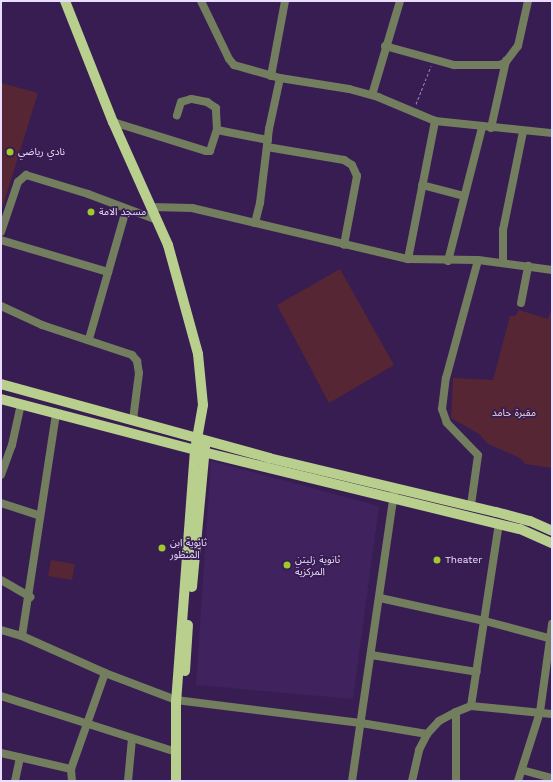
<!DOCTYPE html>
<meta charset="utf-8">
<style>
body{margin:0}
#map{position:relative;width:553px;height:782px;overflow:hidden;background:#371d52;font-family:"Work Sans","Noto Sans Arabic",sans-serif}
div>[style]{position:absolute}
.built>*{inset:0;background:#40225e}
.green>*{inset:0;background:#562634}
.path>*{height:1px;margin-top:-0.5px;transform-origin:0;background:repeating-linear-gradient(90deg,#9885af 0 3px,transparent 0 5px)}
.minor>*{height:8px;margin:-4px;padding:0 4px;transform-origin:4px;border-radius:4px;background:#727e5e}
.major>*{height:10px;margin:-5px;padding:0 5px;transform-origin:5px;border-radius:5px;background:#b8cf8d}
.dots>*{width:11px;height:11px;translate:-50% -50%;box-sizing:border-box;border:2px solid #371d52;border-radius:50%}
span{translate:-50% -50%;white-space:nowrap;text-align:center;line-height:1.15;-webkit-text-stroke:3.5px #371d52;paint-order:stroke}
.poi-label{font-size:10px;color:#ebddfe}
.left{translate:0 -50%;text-align:left}
.park-label{font-size:10px;color:#efd7dc}
.frame{position:absolute;inset:0;border:2px solid #ebddfe;pointer-events:none}
</style>
<div id="map">
<div class="built">
<div style="clip-path:polygon(211px 461px,379px 506px,353px 699px,196px 685px)"></div>
</div>
<div class="green">
<div style="clip-path:polygon(1px 83px,38px 93px,1px 212px)"></div>
<div style="clip-path:polygon(340px 269px,394px 365px,329px 403px,277px 305px)"></div>
<div style="clip-path:polygon(552px 306px,552px 468px,525px 464px,520px 458px,488px 444px,479px 434px,451px 418px,453px 378px,493px 380px,510px 316px,515px 316px,519px 310px,548px 319px)"></div>
<div style="clip-path:polygon(51px 560px,75px 564px,72px 580px,48px 576px)"></div>
</div>
<div class="path">
<div style="left:416px;top:104px;width:41px;rotate:-68.5deg"></div>
</div>
<div class="minor">
<div style="left:201px;top:1px;width:64px;rotate:64.2deg"></div>
<div style="left:229px;top:59px;width:8px;rotate:50deg"></div>
<div style="left:234px;top:65px;width:48px;rotate:15.8deg"></div>
<div style="left:280px;top:78px;width:70px;rotate:9.1deg"></div>
<div style="left:349px;top:89px;width:30px;rotate:15deg"></div>
<div style="left:378px;top:97px;width:62px;rotate:22.8deg"></div>
<div style="left:435px;top:121px;width:118px;rotate:5.9deg"></div>
<div style="left:385px;top:46px;width:72px;rotate:15.4deg"></div>
<div style="left:454px;top:65px;width:45px"></div>
<div style="left:499px;top:65px;width:6px;rotate:-18deg"></div>
<div style="left:505px;top:63px;width:21px;rotate:-53deg"></div>
<div style="left:518px;top:46px;width:46px;rotate:-77.5deg"></div>
<div style="left:271px;top:76px;width:76px;rotate:-79.4deg"></div>
<div style="left:372px;top:95px;width:98px;rotate:-73.4deg"></div>
<div style="left:113px;top:122px;width:97px;rotate:17.3deg"></div>
<div style="left:206px;top:151px;width:4px"></div>
<div style="left:210px;top:151px;width:22px;rotate:-72deg"></div>
<div style="left:217px;top:130px;width:22px;rotate:-93deg"></div>
<div style="left:216px;top:108px;width:11px;rotate:-146deg"></div>
<div style="left:207px;top:102px;width:16px;rotate:-169deg"></div>
<div style="left:191px;top:99px;width:10px;rotate:163deg"></div>
<div style="left:181px;top:102px;width:14px;rotate:107deg"></div>
<div style="left:491px;top:128px;width:69px;rotate:-77.4deg"></div>
<div style="left:217px;top:130px;width:52px;rotate:11.1deg"></div>
<div style="left:267px;top:147px;width:78px;rotate:9.6deg"></div>
<div style="left:344px;top:160px;width:9px;rotate:32deg"></div>
<div style="left:352px;top:165px;width:12px;rotate:66deg"></div>
<div style="left:357px;top:176px;width:70px;rotate:100.7deg"></div>
<div style="left:422px;top:185px;width:43px;rotate:14.7deg"></div>
<div style="left:151px;top:207px;width:41px;rotate:1.4deg"></div>
<div style="left:192px;top:208px;width:222px;rotate:13.3deg"></div>
<div style="left:408px;top:259px;width:70px;rotate:0.8deg"></div>
<div style="left:478px;top:260px;width:75px;rotate:7.7deg"></div>
<div style="left:255px;top:223px;width:21px;rotate:-76deg"></div>
<div style="left:260px;top:203px;width:75px;rotate:-83.1deg"></div>
<div style="left:269px;top:129px;width:52px;rotate:-77.8deg"></div>
<div style="left:1px;top:232px;width:53px;rotate:-71.2deg"></div>
<div style="left:18px;top:182px;width:11px;rotate:-41deg"></div>
<div style="left:26px;top:175px;width:65px;rotate:17deg"></div>
<div style="left:88px;top:194px;width:74px;rotate:20.6deg"></div>
<div style="left:1px;top:240px;width:112px;rotate:16.7deg"></div>
<div style="left:408px;top:259px;width:141px;rotate:-78.9deg"></div>
<div style="left:448px;top:261px;width:137px;rotate:-75.7deg"></div>
<div style="left:503px;top:263px;width:33px;rotate:-90deg"></div>
<div style="left:503px;top:230px;width:100px;rotate:-78.5deg"></div>
<div style="left:521px;top:303px;width:38px;rotate:-79deg"></div>
<div style="left:1px;top:306px;width:45px;rotate:24.9deg"></div>
<div style="left:42px;top:325px;width:95px;rotate:18.4deg"></div>
<div style="left:132px;top:355px;width:8px;rotate:50deg"></div>
<div style="left:137px;top:361px;width:12px;rotate:81deg"></div>
<div style="left:139px;top:373px;width:47px;rotate:97.3deg"></div>
<div style="left:89px;top:339px;width:134px;rotate:-74deg"></div>
<div style="left:1px;top:475px;width:32px;rotate:-70deg"></div>
<div style="left:12px;top:445px;width:42px;rotate:-77.6deg"></div>
<div style="left:1px;top:503px;width:40px;rotate:18deg"></div>
<div style="left:471px;top:505px;width:50px;rotate:-82deg"></div>
<div style="left:478px;top:455px;width:45px;rotate:-134.1deg"></div>
<div style="left:447px;top:423px;width:15px;rotate:-110deg"></div>
<div style="left:442px;top:409px;width:31px;rotate:-83deg"></div>
<div style="left:446px;top:378px;width:122px;rotate:-74.8deg"></div>
<div style="left:1px;top:580px;width:34px;rotate:30deg"></div>
<div style="left:380px;top:598px;width:107px;rotate:12.4deg"></div>
<div style="left:485px;top:621px;width:69px;rotate:15deg"></div>
<div style="left:1px;top:630px;width:22px;rotate:16deg"></div>
<div style="left:22px;top:636px;width:91px;rotate:24deg"></div>
<div style="left:105px;top:673px;width:76px;rotate:20.8deg"></div>
<div style="left:176px;top:700px;width:186px;rotate:7.1deg"></div>
<div style="left:361px;top:723px;width:67px;rotate:9.5deg"></div>
<div style="left:22px;top:636px;width:226px;rotate:-81.3deg"></div>
<div style="left:371px;top:655px;width:107px;rotate:9.1deg"></div>
<div style="left:1px;top:696px;width:184px;rotate:17.7deg"></div>
<div style="left:471px;top:706px;width:184px;rotate:-81.3deg"></div>
<div style="left:456px;top:712px;width:69px;rotate:90deg"></div>
<div style="left:1px;top:753px;width:72px;rotate:12.9deg"></div>
<div style="left:522px;top:770px;width:31px;rotate:15deg"></div>
<div style="left:15px;top:781px;width:24px;rotate:-78deg"></div>
<div style="left:72px;top:781px;width:12px;rotate:-95deg"></div>
<div style="left:71px;top:769px;width:102px;rotate:-70.5deg"></div>
<div style="left:128px;top:781px;width:42px;rotate:-84.6deg"></div>
<div style="left:352px;top:781px;width:291px;rotate:-81.7deg"></div>
<div style="left:412px;top:781px;width:32px;rotate:-77deg"></div>
<div style="left:419px;top:750px;width:18px;rotate:-63deg"></div>
<div style="left:427px;top:734px;width:18px;rotate:-47deg"></div>
<div style="left:439px;top:721px;width:19px;rotate:-28deg"></div>
<div style="left:456px;top:712px;width:16px;rotate:-22deg"></div>
<div style="left:471px;top:706px;width:81px;rotate:5.6deg"></div>
<div style="left:518px;top:781px;width:72px;rotate:-72.3deg"></div>
<div style="left:540px;top:712px;width:89px;rotate:-82.2deg"></div>
</div>
<div class="major">
<div style="left:65px;top:1px;width:130px;rotate:68.4deg"></div>
<div style="left:113px;top:122px;width:135px;rotate:65.9deg"></div>
<div style="left:168px;top:245px;width:113px;rotate:74.6deg"></div>
<div style="left:198px;top:354px;width:51px;rotate:84.4deg"></div>
<div style="left:203px;top:405px;width:46px;rotate:100.1deg"></div>
<div style="left:195px;top:450px;width:251px;rotate:94.3deg"></div>
<div style="left:176px;top:700px;width:81px;rotate:90deg"></div>
<div style="left:1px;top:384px;width:278px;rotate:15.4deg"></div>
<div style="left:269px;top:458px;width:233px;rotate:13.4deg"></div>
<div style="left:496px;top:512px;width:35px;rotate:15deg"></div>
<div style="left:530px;top:521px;width:24px;rotate:24deg"></div>
<div style="left:1px;top:399px;width:201px;rotate:14.7deg"></div>
<div style="left:195px;top:450px;width:334px;rotate:13.7deg"></div>
<div style="left:520px;top:529px;width:35px;rotate:24deg"></div>
<div style="left:192px;top:587px;width:142px;rotate:-84.7deg"></div>
<div style="left:185px;top:671px;width:46px;rotate:-86.3deg"></div>
</div>
<div class="dots">
<div style="left:10px;top:152px;background:#a0c92c"></div>
<div style="left:91px;top:212px;background:#a0c92c"></div>
<div style="left:162px;top:548px;background:#a0c92c"></div>
<div style="left:437px;top:560px;background:#a0c92c"></div>
<div style="left:287px;top:565px;background:#a0c92c"></div>
</div>
<div class="poi-label">
<span class="left" style="left:18px;top:152px">نادي رياضي</span>
<span class="left" style="left:99px;top:212px">مسجد الامة</span>
<span class="left" style="left:170px;top:548px">ثانوية ابن<br>المنظور</span>
<span class="left" style="left:295px;top:565px">ثانوية زليتن<br>المركزية</span>
<span class="left" style="left:445px;top:560px">Theater</span>
</div>
<div class="park-label">
<span style="left:514px;top:413px">مقبرة حامد</span>
</div>
<div class="frame"></div>
</div>
